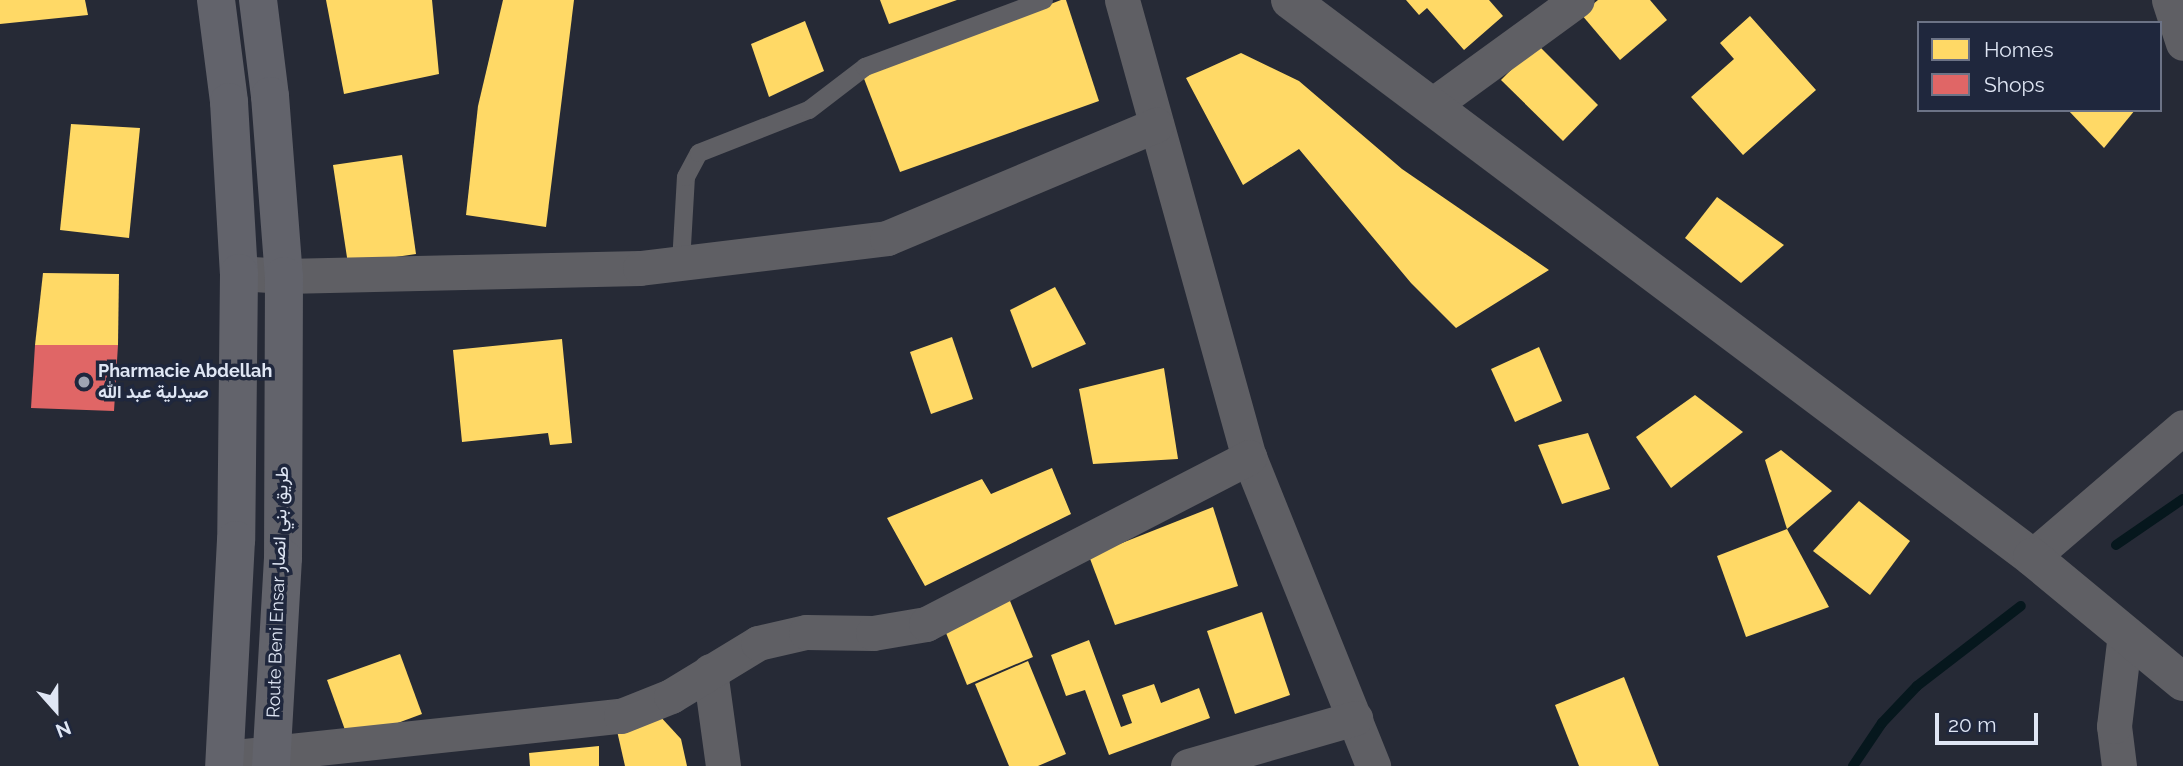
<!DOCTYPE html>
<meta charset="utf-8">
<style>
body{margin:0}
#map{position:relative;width:2183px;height:766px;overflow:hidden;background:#262a36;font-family:Raleway,Vazirmatn,sans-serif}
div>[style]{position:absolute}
.homes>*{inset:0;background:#ffd966}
.shops>*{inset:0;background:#e06666}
.stream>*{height:10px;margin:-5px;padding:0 5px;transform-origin:5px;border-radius:5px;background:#06171d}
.service>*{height:18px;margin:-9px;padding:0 9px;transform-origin:9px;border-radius:9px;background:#5f5f64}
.minor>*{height:35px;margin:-17.5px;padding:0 17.5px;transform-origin:17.5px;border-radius:17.5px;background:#5f5f64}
.tertiary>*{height:38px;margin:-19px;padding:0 19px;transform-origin:19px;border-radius:19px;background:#5f5f64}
.trunk>*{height:38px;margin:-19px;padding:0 19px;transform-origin:19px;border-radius:19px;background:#62636b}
.dots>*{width:19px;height:19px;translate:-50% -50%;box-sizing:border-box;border:4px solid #1f273d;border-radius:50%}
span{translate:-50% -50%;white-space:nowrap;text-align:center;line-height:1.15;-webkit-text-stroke:7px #1f273d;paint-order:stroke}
.poi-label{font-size:18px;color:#dfe6f4;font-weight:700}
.left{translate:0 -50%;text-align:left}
.street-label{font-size:18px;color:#dfe6f4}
.legend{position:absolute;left:1917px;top:21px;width:245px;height:91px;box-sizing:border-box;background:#1f273d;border:2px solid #6c7386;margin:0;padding:9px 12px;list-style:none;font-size:21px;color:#dfe6f4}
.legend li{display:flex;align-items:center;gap:14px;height:35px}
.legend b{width:35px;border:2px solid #6c7386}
.north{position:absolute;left:21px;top:675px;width:70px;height:70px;-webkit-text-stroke:5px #1f273d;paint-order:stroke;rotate:159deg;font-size:19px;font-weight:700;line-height:28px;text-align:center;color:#dfe6f4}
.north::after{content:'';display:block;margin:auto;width:24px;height:32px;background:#dfe6f4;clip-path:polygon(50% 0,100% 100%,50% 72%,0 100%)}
.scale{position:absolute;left:1935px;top:713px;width:103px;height:32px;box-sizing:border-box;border:4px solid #dfe6f4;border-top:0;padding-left:9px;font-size:21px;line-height:24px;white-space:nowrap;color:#dfe6f4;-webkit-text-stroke:5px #1f273d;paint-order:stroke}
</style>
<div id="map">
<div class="homes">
<div style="clip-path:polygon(0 0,85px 0,88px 15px,0 24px)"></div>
<div style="clip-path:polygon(326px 0,432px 0,439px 74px,344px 94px)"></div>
<div style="clip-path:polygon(503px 0,574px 0,546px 227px,466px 215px,478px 106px)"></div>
<div style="clip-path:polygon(880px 0,957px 0,889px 24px)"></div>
<div style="clip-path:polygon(1061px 0,1066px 0,1099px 101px,900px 172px,863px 76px)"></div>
<div style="clip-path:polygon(1406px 0,1489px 0,1503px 16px,1464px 50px,1427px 8px,1419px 15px)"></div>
<div style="clip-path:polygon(1598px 0,1650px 0,1667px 20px,1620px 60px,1581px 14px)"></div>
<div style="clip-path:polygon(1750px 16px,1816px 90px,1743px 155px,1691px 97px,1734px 59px,1720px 43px)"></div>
<div style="clip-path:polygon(805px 21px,824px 71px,769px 97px,751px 44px)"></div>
<div style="clip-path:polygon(1537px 44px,1598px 105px,1563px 141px,1501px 80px)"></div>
<div style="clip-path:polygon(1241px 53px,1299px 81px,1402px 169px,1549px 270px,1456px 328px,1411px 283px,1299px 149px,1243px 185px,1186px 78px)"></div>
<div style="clip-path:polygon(2068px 110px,2135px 110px,2104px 148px)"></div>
<div style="clip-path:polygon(71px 124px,140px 128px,129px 238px,60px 230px)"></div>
<div style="clip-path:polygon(402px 155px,416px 254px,348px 264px,333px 165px)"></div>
<div style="clip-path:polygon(1717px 197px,1784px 245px,1741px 283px,1685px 238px)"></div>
<div style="clip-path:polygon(43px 273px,119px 274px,118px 345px,35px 345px)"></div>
<div style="clip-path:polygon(1055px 287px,1086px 344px,1032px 368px,1010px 310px)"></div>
<div style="clip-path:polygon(952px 337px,973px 399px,931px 414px,910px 352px)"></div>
<div style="clip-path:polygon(562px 339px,572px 443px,550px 445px,548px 433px,462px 442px,453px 350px)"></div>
<div style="clip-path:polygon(1539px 347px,1562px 401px,1515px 422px,1491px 369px)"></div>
<div style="clip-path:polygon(1164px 368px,1178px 459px,1093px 464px,1079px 389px)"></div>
<div style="clip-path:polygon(1695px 395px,1743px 432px,1671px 488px,1636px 437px)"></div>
<div style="clip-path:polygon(1588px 433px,1610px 489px,1562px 504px,1538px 445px)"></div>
<div style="clip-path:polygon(1781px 450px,1832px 491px,1787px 529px,1765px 460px)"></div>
<div style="clip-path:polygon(1052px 468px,1071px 514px,925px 586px,887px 518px,982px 479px,991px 494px)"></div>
<div style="clip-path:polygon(1859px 501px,1910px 541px,1870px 595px,1813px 551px)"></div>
<div style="clip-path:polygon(1213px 507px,1238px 586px,1115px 625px,1089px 556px)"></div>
<div style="clip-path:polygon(1787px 529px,1829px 607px,1746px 637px,1717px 556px)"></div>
<div style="clip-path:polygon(1008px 596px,1033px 657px,967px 685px,942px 623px)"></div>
<div style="clip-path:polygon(1262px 612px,1290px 695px,1235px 714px,1207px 631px)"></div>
<div style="clip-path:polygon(1089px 640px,1121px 727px,1132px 723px,1122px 695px,1154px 684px,1161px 703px,1199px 688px,1210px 718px,1109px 755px,1085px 690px,1066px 696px,1051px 655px)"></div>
<div style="clip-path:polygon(400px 654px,422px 714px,349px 741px,327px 680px)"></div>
<div style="clip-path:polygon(1028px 661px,1066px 754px,1038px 766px,1009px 766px,975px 684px)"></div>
<div style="clip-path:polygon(1624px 677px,1659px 766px,1579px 766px,1555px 705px)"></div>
<div style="clip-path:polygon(658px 714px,681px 739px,687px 766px,625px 766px,615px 722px)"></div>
<div style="clip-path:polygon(599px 746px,599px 766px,530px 766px,529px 753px)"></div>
</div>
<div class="shops">
<div style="clip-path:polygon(35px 345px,118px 345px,114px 411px,31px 408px)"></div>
</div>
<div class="stream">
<div style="left:2116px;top:545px;width:81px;rotate:-34.5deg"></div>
<div style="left:1853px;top:766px;width:52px;rotate:-56deg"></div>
<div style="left:1882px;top:723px;width:51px;rotate:-46.6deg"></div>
<div style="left:1917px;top:686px;width:131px;rotate:-37.6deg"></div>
</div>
<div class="service">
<div style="left:681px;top:263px;width:86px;rotate:-86.7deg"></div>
<div style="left:686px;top:177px;width:27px;rotate:-62deg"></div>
<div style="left:699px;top:153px;width:118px;rotate:-21.4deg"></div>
<div style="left:809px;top:110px;width:71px;rotate:-37.5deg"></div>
<div style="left:865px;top:67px;width:191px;rotate:-20.5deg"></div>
</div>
<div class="minor">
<div style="left:1122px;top:0;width:474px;rotate:74.5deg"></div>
<div style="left:1249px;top:457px;width:333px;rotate:68.1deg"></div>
<div style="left:2169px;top:0;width:45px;rotate:72deg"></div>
<div style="left:1431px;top:106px;width:180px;rotate:-36deg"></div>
<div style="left:239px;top:273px;width:45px;rotate:3.8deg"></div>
<div style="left:284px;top:276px;width:356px;rotate:-1.3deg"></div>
<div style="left:640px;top:268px;width:249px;rotate:-6.9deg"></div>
<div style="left:887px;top:238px;width:292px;rotate:-22.8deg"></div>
<div style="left:2032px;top:557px;width:199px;rotate:-40.7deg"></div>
<div style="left:710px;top:671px;width:96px;rotate:82.2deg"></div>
<div style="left:225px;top:758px;width:398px;rotate:-6.1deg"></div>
<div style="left:621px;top:716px;width:54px;rotate:-21.8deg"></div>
<div style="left:671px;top:696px;width:102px;rotate:-31.3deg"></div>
<div style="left:758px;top:643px;width:49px;rotate:-12.9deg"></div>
<div style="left:806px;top:632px;width:67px;rotate:0.9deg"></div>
<div style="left:873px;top:633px;width:54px;rotate:-9.6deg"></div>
<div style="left:926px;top:624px;width:364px;rotate:-27.3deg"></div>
<div style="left:1188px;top:766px;width:174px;rotate:-16deg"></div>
<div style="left:2119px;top:766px;width:40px;rotate:-97.1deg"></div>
<div style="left:2114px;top:726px;width:93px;rotate:-83.2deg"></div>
</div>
<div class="tertiary">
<div style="left:1290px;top:0;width:928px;rotate:36.89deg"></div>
<div style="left:2032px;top:557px;width:196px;rotate:39.6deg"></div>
</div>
<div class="trunk">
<div style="left:216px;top:0;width:103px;rotate:82.7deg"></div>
<div style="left:229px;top:102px;width:171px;rotate:86.7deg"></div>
<div style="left:239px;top:273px;width:267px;rotate:90.6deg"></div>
<div style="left:236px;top:540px;width:226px;rotate:93deg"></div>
<div style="left:258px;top:0;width:97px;rotate:82.9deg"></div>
<div style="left:270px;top:96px;width:181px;rotate:85.6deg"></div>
<div style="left:284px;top:276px;width:282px;rotate:90.2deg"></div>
<div style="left:283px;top:558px;width:208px;rotate:93.3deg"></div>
</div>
<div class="dots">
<div style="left:84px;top:382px;background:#9ea4b2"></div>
</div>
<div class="poi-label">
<span class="left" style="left:98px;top:382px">Pharmacie Abdellah<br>صيدلية عبد الله</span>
</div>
<div class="street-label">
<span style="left:278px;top:592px;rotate:-88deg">Route Beni Ensar طريق بني انصار</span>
</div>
<ul class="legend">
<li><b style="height:19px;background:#ffd966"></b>Homes</li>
<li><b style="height:19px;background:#e06666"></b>Shops</li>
</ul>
<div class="north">N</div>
<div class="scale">20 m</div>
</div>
